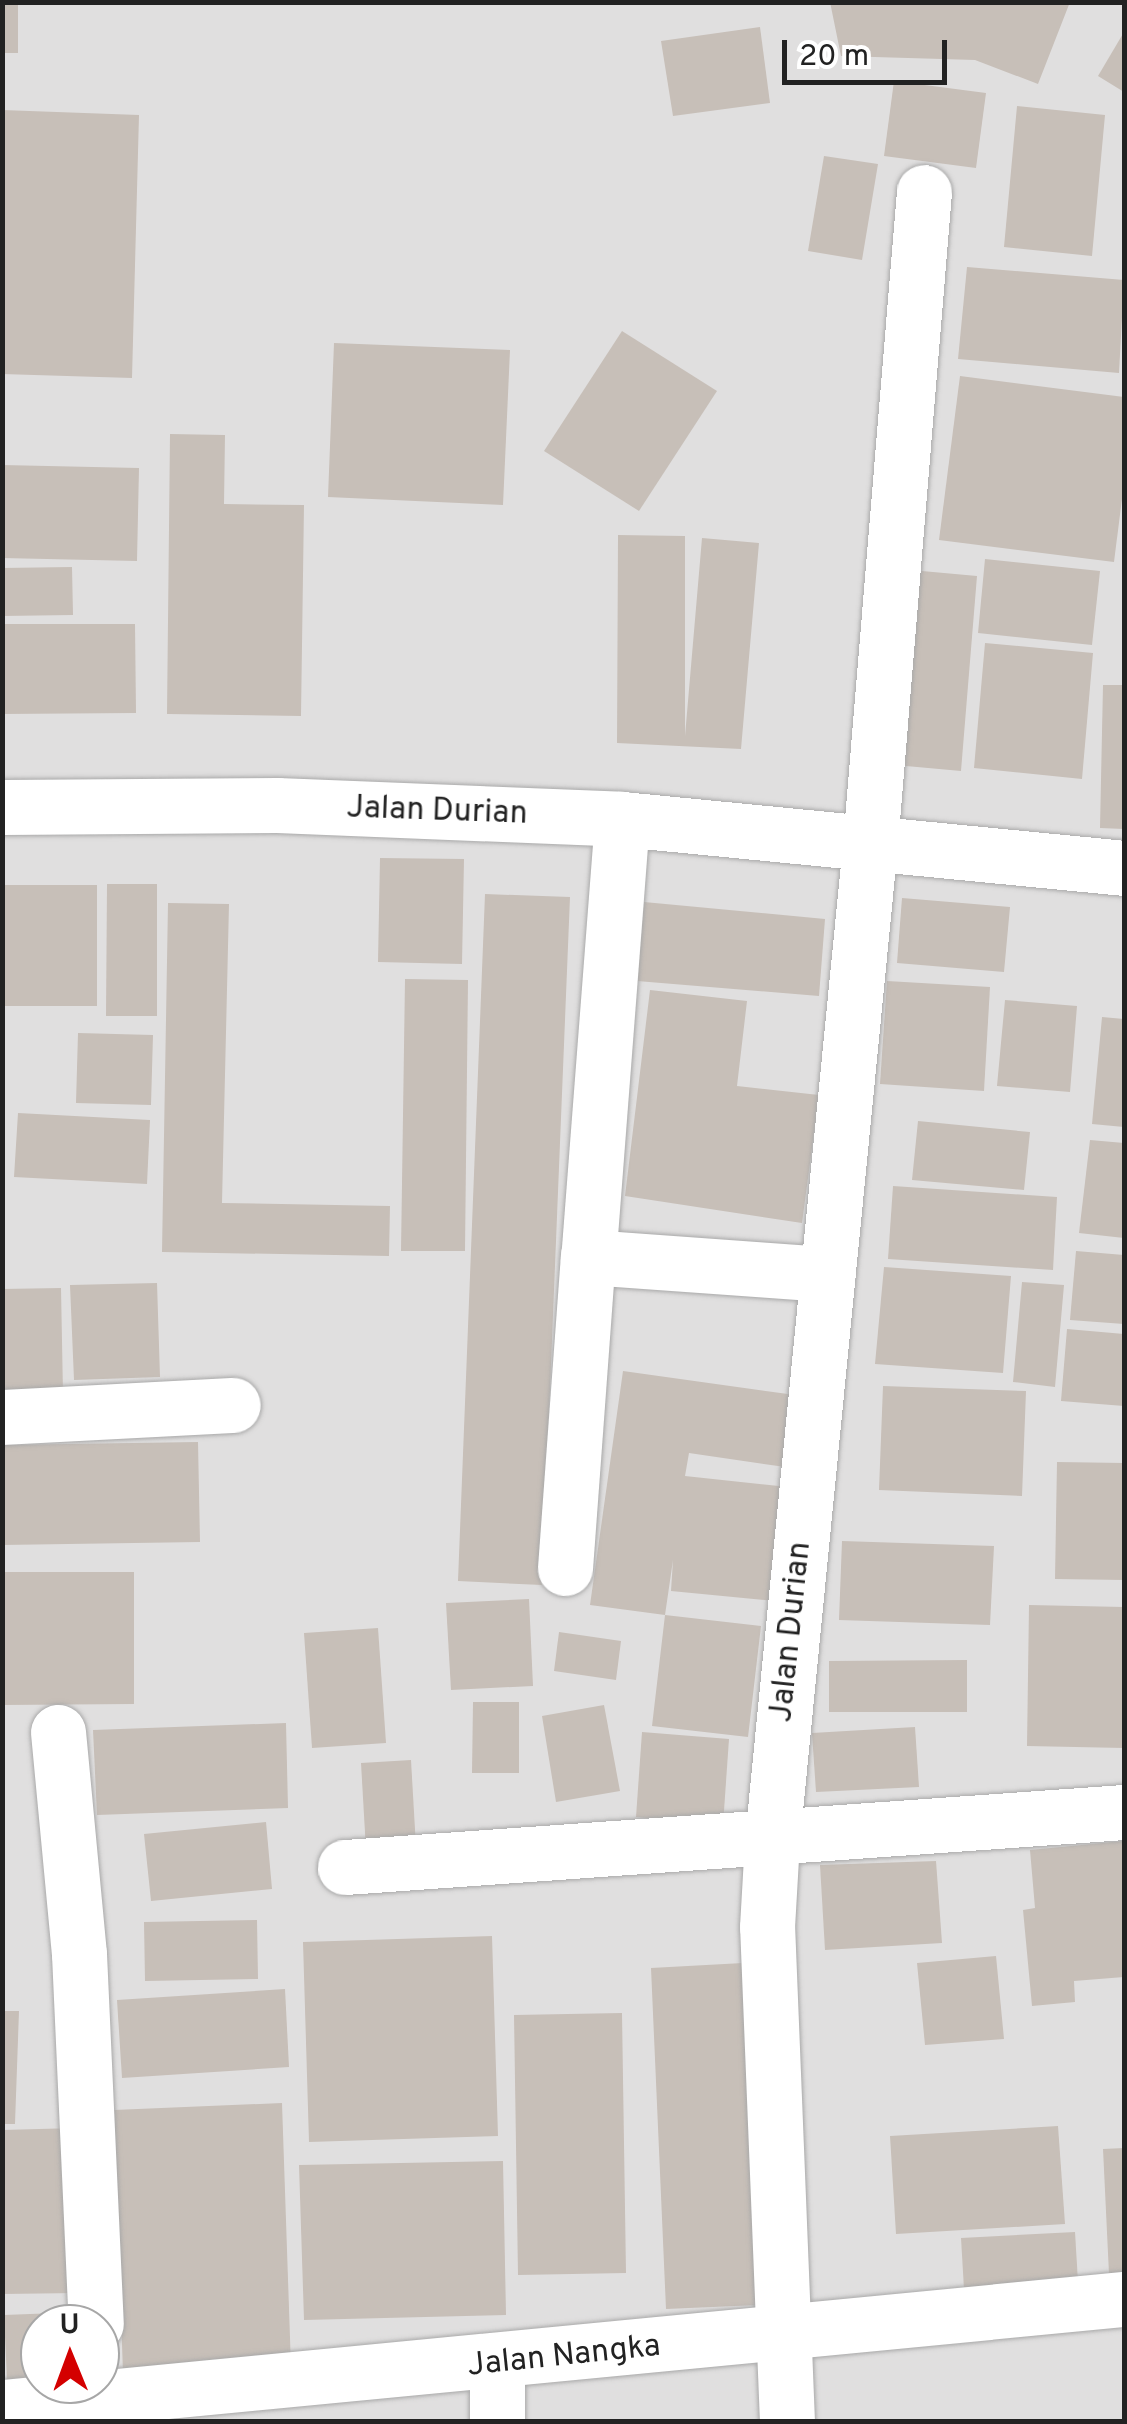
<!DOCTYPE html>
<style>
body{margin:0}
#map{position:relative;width:1127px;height:2424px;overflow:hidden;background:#f2efe9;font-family:Overpass,sans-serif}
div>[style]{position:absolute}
.residential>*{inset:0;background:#e0dfdf}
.building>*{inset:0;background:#c7bfb8}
.roads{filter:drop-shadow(0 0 2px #a9a9a9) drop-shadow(0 0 2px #a9a9a9)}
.street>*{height:55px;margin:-27.5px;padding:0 27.5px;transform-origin:27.5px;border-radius:27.5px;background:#fff}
span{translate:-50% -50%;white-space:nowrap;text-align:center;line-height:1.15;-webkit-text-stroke:10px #fff;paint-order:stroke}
.street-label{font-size:32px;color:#222}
.frame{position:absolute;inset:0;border:5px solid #222;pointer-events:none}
.north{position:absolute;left:20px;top:2304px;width:100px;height:100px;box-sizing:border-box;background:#fff;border:2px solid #a7a7a7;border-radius:50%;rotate:359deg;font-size:28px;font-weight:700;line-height:40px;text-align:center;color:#222}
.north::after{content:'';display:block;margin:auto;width:35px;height:45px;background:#d40000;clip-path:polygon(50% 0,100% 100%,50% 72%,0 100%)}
.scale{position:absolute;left:782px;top:40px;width:165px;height:45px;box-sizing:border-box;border:5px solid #222;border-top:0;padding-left:12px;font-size:30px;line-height:35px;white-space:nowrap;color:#222;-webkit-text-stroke:8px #fff;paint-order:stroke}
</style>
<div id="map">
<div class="residential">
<div style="clip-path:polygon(evenodd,3px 3px,1124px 3px,1124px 2421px,3px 2422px,3px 3px,40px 2324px,100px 2324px,100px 2384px,40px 2384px,40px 2324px)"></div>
</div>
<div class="building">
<div style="clip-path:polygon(2px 2px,18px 2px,18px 53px,2px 53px)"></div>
<div style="clip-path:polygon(830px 2px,1070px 2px,1038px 84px,975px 60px,841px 56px)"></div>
<div style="clip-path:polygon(760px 27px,770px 103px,673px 116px,661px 41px)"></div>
<div style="clip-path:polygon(1124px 32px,1124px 92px,1098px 76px)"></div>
<div style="clip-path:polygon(894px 81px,986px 93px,976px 168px,884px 156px)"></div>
<div style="clip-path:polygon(1017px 106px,1105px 115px,1092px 256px,1004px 247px)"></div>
<div style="clip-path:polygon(2px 110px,139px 115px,132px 378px,2px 374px)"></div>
<div style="clip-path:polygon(824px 156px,878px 164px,862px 260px,808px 251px)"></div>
<div style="clip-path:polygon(967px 267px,1124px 280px,1119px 373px,958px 359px)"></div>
<div style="clip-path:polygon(622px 331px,717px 391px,639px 511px,544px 451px)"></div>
<div style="clip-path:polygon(334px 343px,510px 350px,503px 505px,328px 497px)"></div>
<div style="clip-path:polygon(960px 376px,1124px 397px,1124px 483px,1114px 562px,939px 540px)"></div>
<div style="clip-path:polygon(170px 434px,225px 435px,224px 504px,304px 505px,301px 716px,167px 714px)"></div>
<div style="clip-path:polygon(2px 465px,139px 468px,137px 561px,2px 558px)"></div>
<div style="clip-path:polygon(618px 535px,685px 536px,685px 736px,702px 538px,759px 543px,741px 749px,617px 743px)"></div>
<div style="clip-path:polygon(985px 559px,1100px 571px,1092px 645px,978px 633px)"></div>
<div style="clip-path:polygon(72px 567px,73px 615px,2px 616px,2px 568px)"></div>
<div style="clip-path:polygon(900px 569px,977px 576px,961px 771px,884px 764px)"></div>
<div style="clip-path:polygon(2px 624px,135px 624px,136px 713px,2px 714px)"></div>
<div style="clip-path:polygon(985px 643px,1093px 653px,1082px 779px,974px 768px)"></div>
<div style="clip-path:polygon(1103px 685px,1124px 685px,1124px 829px,1100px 828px)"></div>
<div style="clip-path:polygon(380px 858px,464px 859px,462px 964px,378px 962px)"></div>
<div style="clip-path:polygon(107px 884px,157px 884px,157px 1016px,106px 1016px)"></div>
<div style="clip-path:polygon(2px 885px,97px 885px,97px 1006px,2px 1006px)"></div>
<div style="clip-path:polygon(485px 894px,570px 897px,542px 1585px,458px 1581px)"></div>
<div style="clip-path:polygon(902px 898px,1010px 907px,1004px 972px,897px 963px)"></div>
<div style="clip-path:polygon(644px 902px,825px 919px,819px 996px,637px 981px)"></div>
<div style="clip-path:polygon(168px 903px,229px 904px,222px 1203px,390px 1206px,389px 1256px,162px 1252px)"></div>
<div style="clip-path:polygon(405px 979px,468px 980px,465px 1251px,401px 1251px)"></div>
<div style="clip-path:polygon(887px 981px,990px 987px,984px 1091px,880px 1084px)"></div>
<div style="clip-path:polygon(650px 990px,747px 1001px,737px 1086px,819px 1095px,802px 1223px,625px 1196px)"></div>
<div style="clip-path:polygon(1005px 1000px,1077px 1006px,1070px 1092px,997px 1086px)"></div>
<div style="clip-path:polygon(1102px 1017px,1124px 1019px,1124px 1127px,1092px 1124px)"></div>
<div style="clip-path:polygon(78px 1033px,153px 1035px,151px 1105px,76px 1103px)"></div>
<div style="clip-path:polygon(18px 1113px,150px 1120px,147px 1184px,14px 1177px)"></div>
<div style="clip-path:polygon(918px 1121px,1030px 1132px,1024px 1190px,912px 1180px)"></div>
<div style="clip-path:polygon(1090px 1140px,1124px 1143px,1124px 1238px,1079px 1233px)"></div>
<div style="clip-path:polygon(893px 1186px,1057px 1197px,1053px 1270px,888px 1259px)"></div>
<div style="clip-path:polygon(1076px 1251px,1124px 1255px,1124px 1324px,1070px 1320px)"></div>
<div style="clip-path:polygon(884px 1267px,1011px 1276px,1003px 1373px,875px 1364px)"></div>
<div style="clip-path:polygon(1022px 1282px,1064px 1285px,1055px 1387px,1013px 1382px)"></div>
<div style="clip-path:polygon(157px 1283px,160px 1377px,74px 1380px,70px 1285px)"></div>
<div style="clip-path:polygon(61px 1288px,63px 1394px,2px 1395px,2px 1289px)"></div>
<div style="clip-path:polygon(1067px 1329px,1124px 1334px,1124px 1406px,1061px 1401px)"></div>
<div style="clip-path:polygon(623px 1371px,795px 1395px,785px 1467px,689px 1453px,685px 1476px,798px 1488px,786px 1602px,671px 1591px,673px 1560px,665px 1615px,761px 1626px,748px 1737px,652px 1726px,665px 1615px,590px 1605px)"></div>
<div style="clip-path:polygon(883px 1386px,1026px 1391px,1022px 1496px,879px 1490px)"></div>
<div style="clip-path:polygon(198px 1442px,200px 1542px,2px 1545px,2px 1445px)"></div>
<div style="clip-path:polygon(1057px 1462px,1124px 1463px,1124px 1580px,1055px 1579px)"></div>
<div style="clip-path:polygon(842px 1541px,994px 1546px,990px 1625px,839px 1620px)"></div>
<div style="clip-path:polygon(2px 1572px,134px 1572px,134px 1704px,2px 1705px)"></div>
<div style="clip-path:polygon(529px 1599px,533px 1686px,451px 1690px,446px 1603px)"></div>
<div style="clip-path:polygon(1029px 1605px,1124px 1607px,1124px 1748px,1027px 1746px)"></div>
<div style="clip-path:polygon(378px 1628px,386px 1743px,312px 1748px,304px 1633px)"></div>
<div style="clip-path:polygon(559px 1632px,621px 1641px,616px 1680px,554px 1671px)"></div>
<div style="clip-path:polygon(967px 1660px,967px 1712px,829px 1712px,829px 1661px)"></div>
<div style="clip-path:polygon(473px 1702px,519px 1702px,519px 1773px,472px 1773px)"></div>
<div style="clip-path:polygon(604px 1705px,620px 1791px,556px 1802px,542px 1716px)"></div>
<div style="clip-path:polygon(286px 1723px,288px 1808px,97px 1815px,93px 1730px)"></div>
<div style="clip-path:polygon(915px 1727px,919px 1787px,816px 1792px,812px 1733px)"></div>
<div style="clip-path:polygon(642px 1732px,729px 1739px,723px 1825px,636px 1817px)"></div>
<div style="clip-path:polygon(411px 1760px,416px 1847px,366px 1850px,361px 1763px)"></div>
<div style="clip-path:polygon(266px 1822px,272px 1889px,151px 1901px,144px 1834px)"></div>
<div style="clip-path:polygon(1123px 1841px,1124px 1977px,1074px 1981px,1075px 2002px,1032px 2006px,1023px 1910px,1035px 1908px,1030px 1850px)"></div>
<div style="clip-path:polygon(936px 1861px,942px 1943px,825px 1950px,820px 1865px)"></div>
<div style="clip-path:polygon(257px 1920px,258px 1979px,145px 1981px,144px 1922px)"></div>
<div style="clip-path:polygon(492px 1936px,498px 2136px,309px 2142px,303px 1942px)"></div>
<div style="clip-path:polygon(996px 1956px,1004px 2039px,925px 2045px,917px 1963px)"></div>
<div style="clip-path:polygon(743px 1963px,758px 2305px,666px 2309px,651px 1968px)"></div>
<div style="clip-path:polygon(285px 1989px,289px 2067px,122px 2078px,117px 2000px)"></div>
<div style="clip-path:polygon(2px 2011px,19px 2011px,15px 2124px,2px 2124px)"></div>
<div style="clip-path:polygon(622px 2013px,626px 2273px,518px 2275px,514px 2015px)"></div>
<div style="clip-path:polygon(282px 2103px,291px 2367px,123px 2373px,114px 2110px)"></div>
<div style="clip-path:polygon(1058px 2126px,1065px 2224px,896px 2234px,890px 2136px)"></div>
<div style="clip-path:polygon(76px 2128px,78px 2293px,2px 2294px,2px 2130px)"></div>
<div style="clip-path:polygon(1124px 2148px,1124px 2273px,1109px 2274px,1103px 2149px)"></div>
<div style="clip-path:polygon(503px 2161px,506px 2315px,304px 2320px,299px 2165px)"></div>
<div style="clip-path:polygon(1075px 2232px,1078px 2282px,964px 2289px,961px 2238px)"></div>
<div style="clip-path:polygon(56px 2313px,56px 2324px,40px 2324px,40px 2380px,7px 2381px,4px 2315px)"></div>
</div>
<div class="roads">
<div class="street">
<div style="left:2px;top:807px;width:275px;rotate:-0.4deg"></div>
<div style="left:277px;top:805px;width:345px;rotate:2.3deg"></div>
<div style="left:622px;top:819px;width:504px;rotate:5.57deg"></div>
<div style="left:622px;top:819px;width:439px;rotate:94.4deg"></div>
<div style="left:588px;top:1257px;width:240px;rotate:4.1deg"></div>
<div style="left:2px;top:1417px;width:231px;rotate:-3deg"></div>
<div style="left:565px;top:1568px;width:312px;rotate:-85.8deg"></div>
<div style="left:58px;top:1732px;width:223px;rotate:84.6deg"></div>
<div style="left:79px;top:1954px;width:370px;rotate:87.4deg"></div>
<div style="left:345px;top:1867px;width:781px;rotate:-4.04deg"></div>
<div style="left:2px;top:2407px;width:1127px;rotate:-5.5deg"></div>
<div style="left:497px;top:2422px;width:58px;rotate:-90deg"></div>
<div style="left:787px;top:2422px;width:495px;rotate:-92.3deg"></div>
<div style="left:767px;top:1927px;width:87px;rotate:-86.7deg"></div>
<div style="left:772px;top:1840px;width:1001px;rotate:-84.38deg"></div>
<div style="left:870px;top:844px;width:654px;rotate:-85.27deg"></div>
</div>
</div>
<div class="street-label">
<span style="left:437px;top:812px;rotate:2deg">Jalan Durian</span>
<span style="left:792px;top:1632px;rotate:-84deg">Jalan Durian</span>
<span style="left:564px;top:2357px;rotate:-6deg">Jalan Nangka</span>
</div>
<div class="frame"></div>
<div class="north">U</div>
<div class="scale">20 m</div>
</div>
